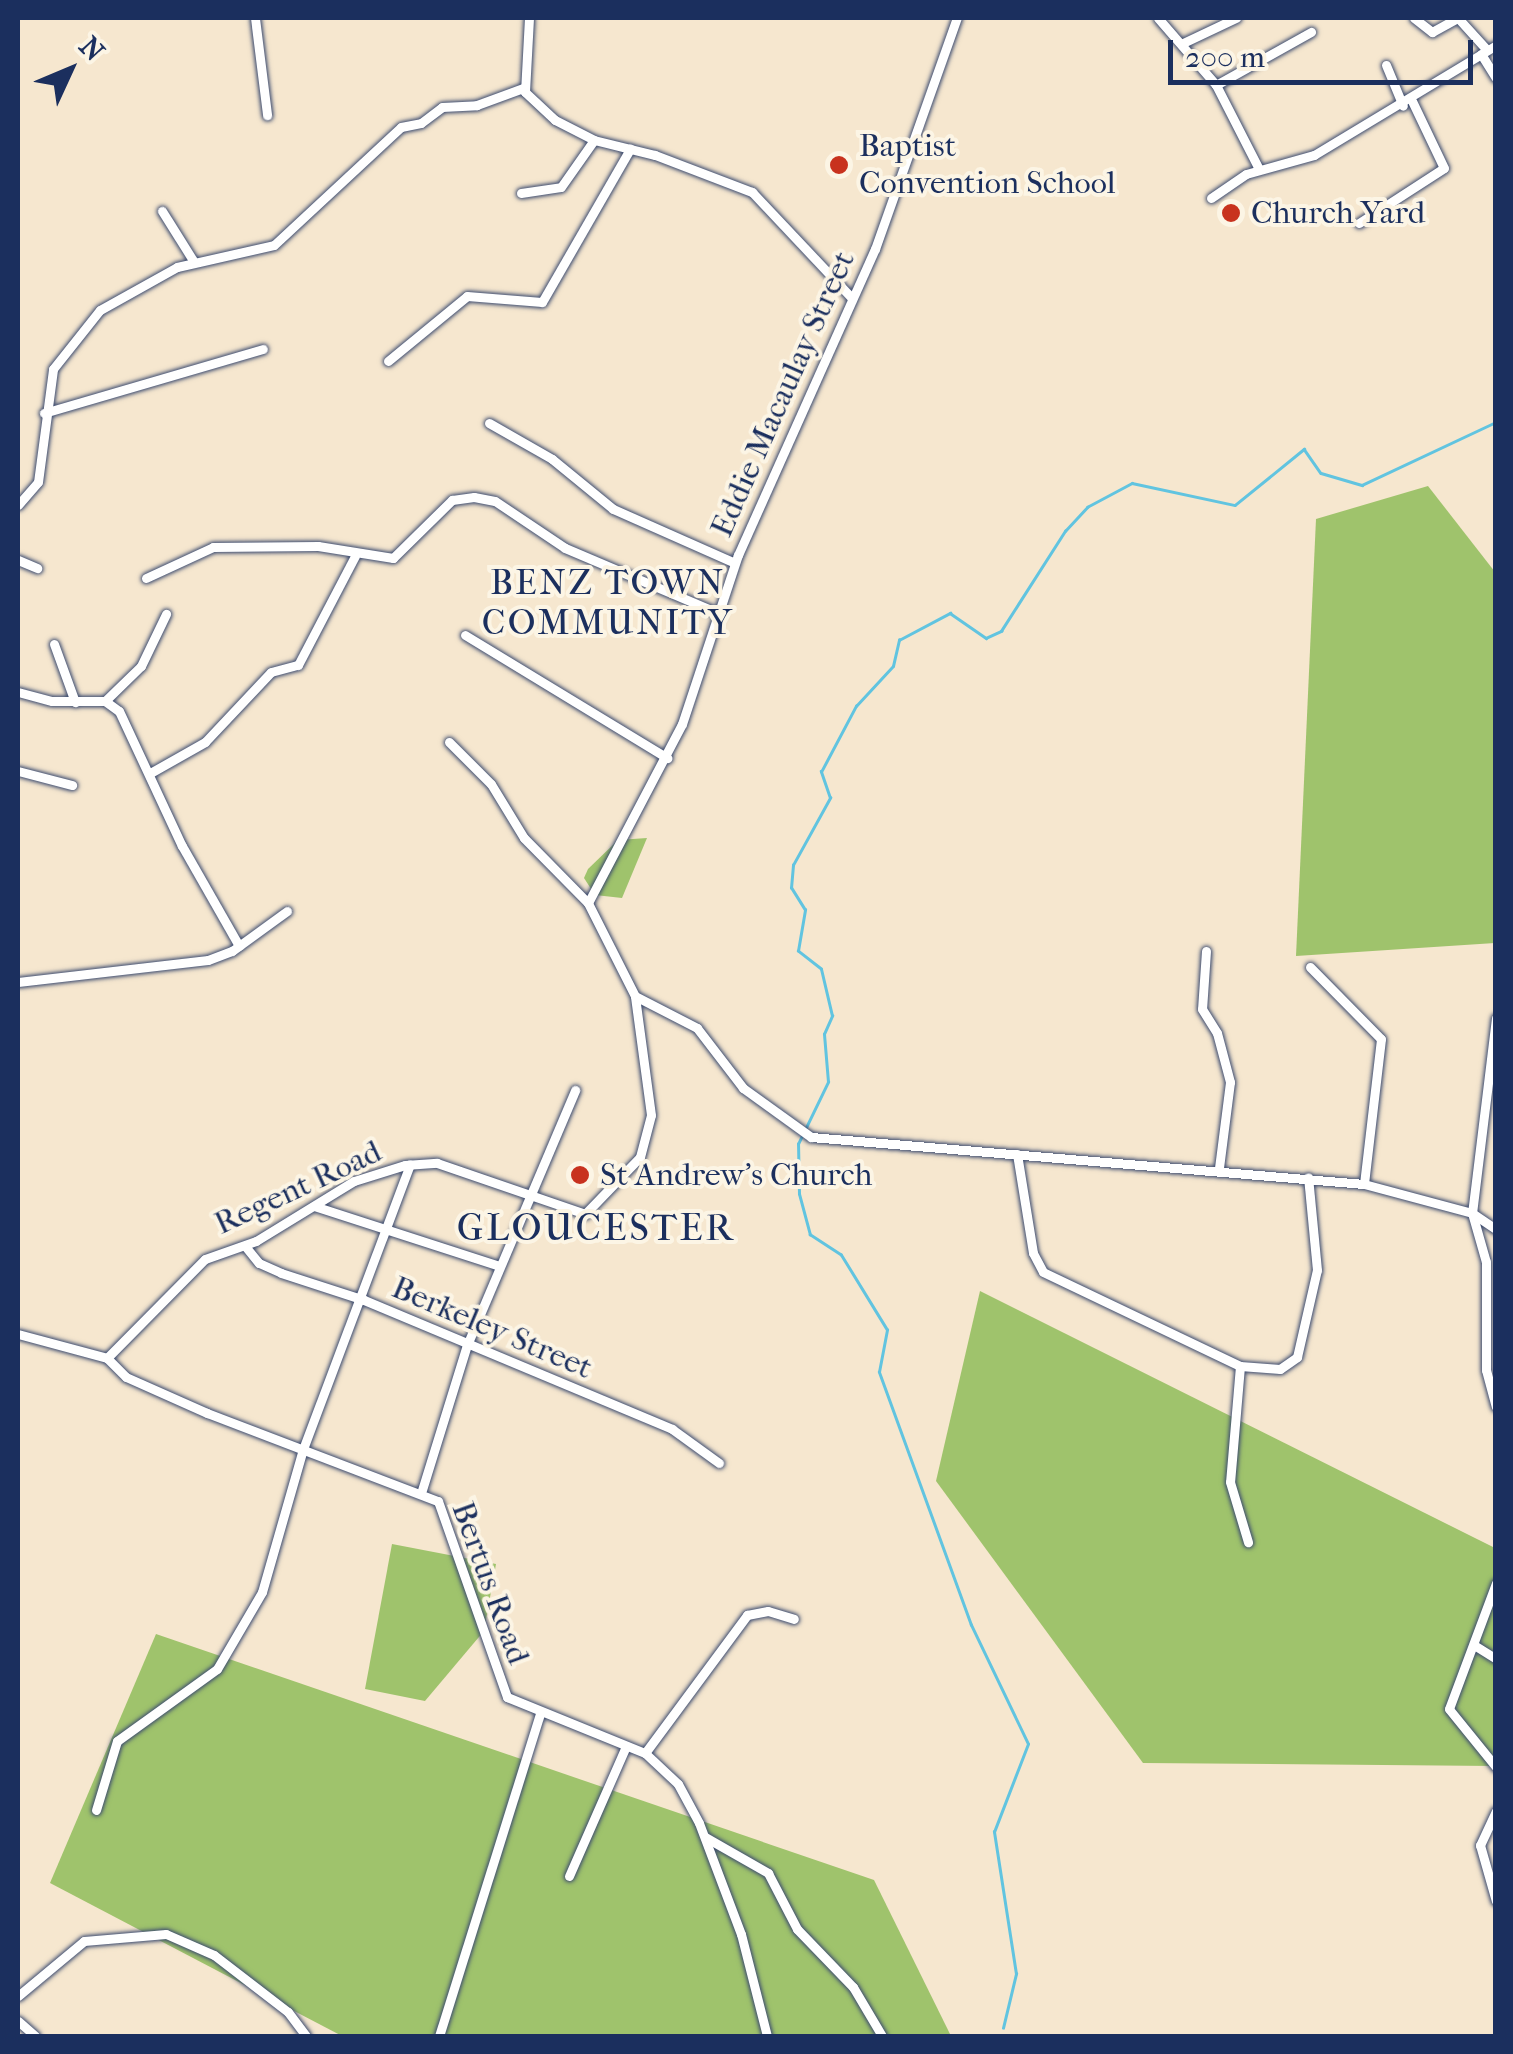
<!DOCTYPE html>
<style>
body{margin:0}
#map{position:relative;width:1513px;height:2054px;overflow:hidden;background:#f6e7cf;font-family:"IM FELL French Canon",serif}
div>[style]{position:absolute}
.green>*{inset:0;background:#9fc36c}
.stream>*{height:2.5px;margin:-1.25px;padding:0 1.25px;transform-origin:1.25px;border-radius:1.25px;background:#61c4e0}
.roads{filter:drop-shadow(0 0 2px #3c4b6f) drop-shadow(0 0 2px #3c4b6f)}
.minor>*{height:9px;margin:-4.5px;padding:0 4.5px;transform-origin:4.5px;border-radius:4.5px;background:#fff}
.dots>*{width:28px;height:28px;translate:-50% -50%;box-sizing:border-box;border:5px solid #fcf5e5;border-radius:50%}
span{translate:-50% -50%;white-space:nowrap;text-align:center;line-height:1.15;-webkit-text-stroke:8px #fcf5e5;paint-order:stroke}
.poi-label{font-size:32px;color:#1b2f5e}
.left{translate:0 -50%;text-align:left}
.street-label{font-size:32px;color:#1b2f5e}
.neighbourhood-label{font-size:35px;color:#1b2f5e;letter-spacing:2.5px}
.quarter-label{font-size:38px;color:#1b2f5e;letter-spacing:2.5px}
.frame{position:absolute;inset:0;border:20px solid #1b2f5e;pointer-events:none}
.north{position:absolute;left:20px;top:20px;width:100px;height:100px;-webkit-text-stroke:8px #fcf5e5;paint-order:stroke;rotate:46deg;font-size:28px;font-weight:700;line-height:40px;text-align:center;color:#1b2f5e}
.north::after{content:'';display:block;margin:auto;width:35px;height:45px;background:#1b2f5e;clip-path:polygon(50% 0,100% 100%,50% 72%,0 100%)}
.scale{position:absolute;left:1168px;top:40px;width:305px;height:45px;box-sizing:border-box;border:5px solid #1b2f5e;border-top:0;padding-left:12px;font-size:30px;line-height:35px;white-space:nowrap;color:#1b2f5e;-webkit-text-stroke:8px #fcf5e5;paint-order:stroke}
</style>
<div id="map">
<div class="green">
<div style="clip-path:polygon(1428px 486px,1495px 572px,1495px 943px,1296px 956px,1316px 519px)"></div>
<div style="clip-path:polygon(647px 838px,622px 898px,595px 895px,584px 878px,588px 869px,618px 840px)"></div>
<div style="clip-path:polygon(980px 1291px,1495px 1548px,1495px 1766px,1143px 1763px,936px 1481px)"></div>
<div style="clip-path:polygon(392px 1544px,496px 1564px,484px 1631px,425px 1701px,365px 1689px)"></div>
<div style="clip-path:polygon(156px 1634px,874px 1880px,951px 2036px,342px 2036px,50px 1883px)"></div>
</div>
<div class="stream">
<div style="left:1003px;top:2028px;width:56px;rotate:-76.5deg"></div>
<div style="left:1016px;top:1974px;width:144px;rotate:-98.8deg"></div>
<div style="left:994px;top:1832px;width:94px;rotate:-68.9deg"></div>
<div style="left:1028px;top:1744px;width:132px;rotate:-115.6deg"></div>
<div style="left:971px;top:1625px;width:269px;rotate:-110deg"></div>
<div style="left:879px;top:1372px;width:43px;rotate:-79.2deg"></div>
<div style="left:887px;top:1330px;width:88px;rotate:-121.5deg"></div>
<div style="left:841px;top:1255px;width:37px;rotate:-147deg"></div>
<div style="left:810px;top:1235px;width:42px;rotate:-105deg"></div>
<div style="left:799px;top:1194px;width:50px;rotate:-91.1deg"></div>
<div style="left:798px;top:1144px;width:69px;rotate:-64.2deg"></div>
<div style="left:828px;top:1082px;width:48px;rotate:-94.8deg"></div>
<div style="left:824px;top:1034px;width:20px;rotate:-66deg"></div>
<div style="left:832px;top:1016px;width:48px;rotate:-103.2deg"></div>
<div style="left:821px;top:969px;width:29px;rotate:-142deg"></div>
<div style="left:798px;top:951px;width:42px;rotate:-80.3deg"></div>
<div style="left:805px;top:910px;width:26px;rotate:-122deg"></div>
<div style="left:791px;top:888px;width:23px;rotate:-85deg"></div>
<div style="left:793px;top:865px;width:77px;rotate:-61.1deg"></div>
<div style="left:830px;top:798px;width:28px;rotate:-109deg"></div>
<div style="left:821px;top:772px;width:75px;rotate:-62.1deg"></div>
<div style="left:856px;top:706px;width:54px;rotate:-47.2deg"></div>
<div style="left:893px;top:666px;width:27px;rotate:-77deg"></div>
<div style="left:899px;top:640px;width:58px;rotate:-27.9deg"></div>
<div style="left:950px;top:613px;width:44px;rotate:34.8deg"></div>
<div style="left:986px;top:638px;width:17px;rotate:-25deg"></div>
<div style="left:1001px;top:631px;width:119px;rotate:-57.4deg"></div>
<div style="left:1065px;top:531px;width:33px;rotate:-47deg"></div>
<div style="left:1087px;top:507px;width:51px;rotate:-28.1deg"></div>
<div style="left:1132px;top:483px;width:105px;rotate:12.1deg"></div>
<div style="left:1235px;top:505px;width:89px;rotate:-39.1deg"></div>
<div style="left:1304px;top:449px;width:29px;rotate:55deg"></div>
<div style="left:1321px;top:473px;width:43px;rotate:16.3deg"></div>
<div style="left:1362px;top:485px;width:148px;rotate:-25.2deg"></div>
</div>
<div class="roads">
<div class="minor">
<div style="left:255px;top:18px;width:98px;rotate:82.9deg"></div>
<div style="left:529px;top:18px;width:74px;rotate:93.1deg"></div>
<div style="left:525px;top:92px;width:41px;rotate:43deg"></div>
<div style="left:555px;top:120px;width:44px;rotate:27.1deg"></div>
<div style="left:1158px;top:18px;width:89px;rotate:49.1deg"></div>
<div style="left:1216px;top:85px;width:94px;rotate:62.9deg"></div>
<div style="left:1414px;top:18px;width:23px;rotate:38deg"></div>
<div style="left:1432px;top:32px;width:29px;rotate:-29deg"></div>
<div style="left:1458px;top:18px;width:43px;rotate:47.8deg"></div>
<div style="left:1183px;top:43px;width:59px;rotate:-25.3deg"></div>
<div style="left:1481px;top:54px;width:28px;rotate:58deg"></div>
<div style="left:1386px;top:65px;width:44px;rotate:67.5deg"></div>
<div style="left:1216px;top:85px;width:109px;rotate:-29.2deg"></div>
<div style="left:521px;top:193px;width:40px;rotate:-8.5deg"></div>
<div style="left:561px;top:187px;width:57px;rotate:-54.9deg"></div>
<div style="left:594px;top:140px;width:63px;rotate:13.8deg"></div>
<div style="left:655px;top:155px;width:104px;rotate:20.9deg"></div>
<div style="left:752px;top:192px;width:144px;rotate:46.7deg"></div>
<div style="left:1211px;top:198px;width:42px;rotate:-34.4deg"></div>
<div style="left:1246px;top:174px;width:71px;rotate:-15.6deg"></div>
<div style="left:1314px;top:155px;width:213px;rotate:-31.1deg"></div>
<div style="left:162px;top:211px;width:60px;rotate:57.9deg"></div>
<div style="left:1359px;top:223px;width:101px;rotate:-32.9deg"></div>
<div style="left:1444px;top:168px;width:74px;rotate:-115.5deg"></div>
<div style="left:388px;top:361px;width:102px;rotate:-39.4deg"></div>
<div style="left:467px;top:296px;width:75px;rotate:4.6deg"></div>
<div style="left:542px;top:302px;width:177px;rotate:-60.1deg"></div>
<div style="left:44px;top:413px;width:228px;rotate:-16.3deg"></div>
<div style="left:489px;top:423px;width:73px;rotate:29.7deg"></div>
<div style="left:552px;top:459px;width:79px;rotate:39.3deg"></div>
<div style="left:613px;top:509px;width:133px;rotate:23.9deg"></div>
<div style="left:18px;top:505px;width:30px;rotate:-49deg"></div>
<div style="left:38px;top:482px;width:114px;rotate:-82.4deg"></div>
<div style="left:53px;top:369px;width:75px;rotate:-51.5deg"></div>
<div style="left:100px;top:310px;width:88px;rotate:-29.2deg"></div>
<div style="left:177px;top:267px;width:99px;rotate:-12.8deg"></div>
<div style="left:274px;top:245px;width:173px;rotate:-42.9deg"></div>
<div style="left:401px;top:127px;width:20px;rotate:-11deg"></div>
<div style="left:421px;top:123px;width:26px;rotate:-37deg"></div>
<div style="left:442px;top:107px;width:35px;rotate:-3deg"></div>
<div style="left:477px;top:105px;width:49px;rotate:-20.3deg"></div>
<div style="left:18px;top:560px;width:21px;rotate:23deg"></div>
<div style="left:146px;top:578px;width:74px;rotate:-24.8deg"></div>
<div style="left:213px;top:547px;width:105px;rotate:-0.5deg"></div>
<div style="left:318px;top:546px;width:76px;rotate:9.1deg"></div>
<div style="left:393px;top:558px;width:83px;rotate:-44.5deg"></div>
<div style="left:452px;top:500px;width:22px;rotate:-8deg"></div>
<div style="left:474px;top:497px;width:21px;rotate:11deg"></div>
<div style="left:495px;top:501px;width:84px;rotate:33.9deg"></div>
<div style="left:565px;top:548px;width:166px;rotate:23deg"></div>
<div style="left:465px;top:635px;width:237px;rotate:31.3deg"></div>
<div style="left:54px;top:644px;width:62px;rotate:70.1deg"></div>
<div style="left:18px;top:692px;width:35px;rotate:15deg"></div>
<div style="left:52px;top:701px;width:53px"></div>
<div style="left:105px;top:701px;width:17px;rotate:36deg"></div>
<div style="left:119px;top:711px;width:149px;rotate:65deg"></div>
<div style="left:182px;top:846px;width:115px;rotate:60.3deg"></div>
<div style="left:105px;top:701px;width:50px;rotate:-44.2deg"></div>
<div style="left:141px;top:666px;width:58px;rotate:-64.3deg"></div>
<div style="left:449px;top:742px;width:59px;rotate:45deg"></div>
<div style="left:491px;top:784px;width:63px;rotate:58.6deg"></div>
<div style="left:524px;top:838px;width:91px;rotate:45.4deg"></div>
<div style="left:18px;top:771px;width:56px;rotate:14.5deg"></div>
<div style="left:152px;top:772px;width:61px;rotate:-29.5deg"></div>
<div style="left:205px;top:742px;width:96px;rotate:-46.7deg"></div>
<div style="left:271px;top:672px;width:28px;rotate:-15deg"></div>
<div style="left:298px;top:665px;width:123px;rotate:-62.4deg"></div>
<div style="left:1206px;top:951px;width:58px;rotate:93.9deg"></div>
<div style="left:1202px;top:1009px;width:28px;rotate:58deg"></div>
<div style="left:1217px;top:1033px;width:51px;rotate:75.1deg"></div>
<div style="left:1230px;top:1082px;width:87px;rotate:97.3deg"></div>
<div style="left:1310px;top:967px;width:101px;rotate:45.4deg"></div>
<div style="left:1381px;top:1039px;width:146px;rotate:96.7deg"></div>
<div style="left:18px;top:982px;width:191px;rotate:-6.6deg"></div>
<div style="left:208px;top:960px;width:26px;rotate:-21deg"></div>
<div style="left:232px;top:951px;width:68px;rotate:-36deg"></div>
<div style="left:635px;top:996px;width:70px;rotate:27.3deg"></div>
<div style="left:697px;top:1028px;width:76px;rotate:52.5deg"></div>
<div style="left:743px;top:1088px;width:84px;rotate:35.8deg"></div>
<div style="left:811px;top:1137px;width:555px;rotate:4.86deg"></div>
<div style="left:1364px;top:1184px;width:112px;rotate:15deg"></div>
<div style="left:1472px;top:1213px;width:29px;rotate:34deg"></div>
<div style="left:1496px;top:1018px;width:196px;rotate:97deg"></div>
<div style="left:1472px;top:1213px;width:51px;rotate:74.1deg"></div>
<div style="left:1486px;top:1262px;width:108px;rotate:90deg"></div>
<div style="left:1486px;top:1370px;width:38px;rotate:75deg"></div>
<div style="left:1017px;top:1154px;width:100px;rotate:80.8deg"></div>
<div style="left:1033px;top:1253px;width:21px;rotate:62deg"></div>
<div style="left:1043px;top:1272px;width:218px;rotate:25.5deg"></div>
<div style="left:1240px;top:1366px;width:40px;rotate:4.3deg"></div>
<div style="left:1280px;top:1369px;width:21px;rotate:-35deg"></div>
<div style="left:1297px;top:1357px;width:89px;rotate:-77.1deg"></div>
<div style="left:1317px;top:1270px;width:93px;rotate:-95.5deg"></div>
<div style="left:314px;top:1206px;width:195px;rotate:17.9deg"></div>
<div style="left:245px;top:1246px;width:22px;rotate:51deg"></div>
<div style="left:259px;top:1263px;width:24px;rotate:24deg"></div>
<div style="left:281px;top:1273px;width:87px;rotate:18deg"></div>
<div style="left:364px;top:1300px;width:334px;rotate:22.7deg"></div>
<div style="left:672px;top:1429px;width:58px;rotate:35.9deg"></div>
<div style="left:18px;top:1334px;width:92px;rotate:15.1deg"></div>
<div style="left:107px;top:1358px;width:27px;rotate:45deg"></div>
<div style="left:126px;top:1377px;width:89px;rotate:24deg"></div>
<div style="left:207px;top:1413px;width:247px;rotate:20.9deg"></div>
<div style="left:438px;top:1501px;width:208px;rotate:70.6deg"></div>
<div style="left:507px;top:1697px;width:149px;rotate:22.1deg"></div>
<div style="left:645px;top:1753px;width:45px;rotate:43.2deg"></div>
<div style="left:678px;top:1784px;width:44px;rotate:61.7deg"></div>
<div style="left:699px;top:1823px;width:119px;rotate:69.3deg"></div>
<div style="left:741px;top:1934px;width:105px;rotate:75.7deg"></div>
<div style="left:107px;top:1358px;width:139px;rotate:-45.3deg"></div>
<div style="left:205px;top:1259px;width:54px;rotate:-19.4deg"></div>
<div style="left:256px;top:1241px;width:115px;rotate:-31.5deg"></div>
<div style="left:354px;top:1181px;width:53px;rotate:-17.4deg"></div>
<div style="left:405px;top:1165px;width:32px;rotate:-4deg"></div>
<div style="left:437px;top:1163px;width:157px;rotate:19deg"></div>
<div style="left:585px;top:1214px;width:79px;rotate:-46deg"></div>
<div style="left:640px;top:1157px;width:43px;rotate:-75.3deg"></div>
<div style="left:651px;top:1115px;width:120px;rotate:-97.7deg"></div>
<div style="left:635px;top:996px;width:104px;rotate:-116.8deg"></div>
<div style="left:588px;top:903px;width:202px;rotate:-62.3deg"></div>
<div style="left:682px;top:724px;width:178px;rotate:-71.7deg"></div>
<div style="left:738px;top:555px;width:335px;rotate:-65.9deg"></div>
<div style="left:875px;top:249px;width:245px;rotate:-70.5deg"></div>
<div style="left:1240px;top:1366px;width:116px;rotate:94.9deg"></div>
<div style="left:1230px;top:1482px;width:63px;rotate:73.3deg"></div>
<div style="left:422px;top:1490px;width:152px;rotate:-72.8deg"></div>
<div style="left:467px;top:1345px;width:277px;rotate:-67deg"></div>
<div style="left:1496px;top:1583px;width:134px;rotate:110.5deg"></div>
<div style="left:1449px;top:1709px;width:75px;rotate:51deg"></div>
<div style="left:1474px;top:1645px;width:26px;rotate:32deg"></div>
<div style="left:645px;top:1753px;width:172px;rotate:-53.5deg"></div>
<div style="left:747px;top:1615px;width:21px;rotate:-11deg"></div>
<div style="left:768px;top:1611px;width:27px;rotate:17deg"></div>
<div style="left:96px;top:1810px;width:72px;rotate:-73.1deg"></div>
<div style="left:117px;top:1741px;width:123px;rotate:-35.8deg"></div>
<div style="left:217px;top:1669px;width:89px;rotate:-59.7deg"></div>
<div style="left:262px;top:1592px;width:149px;rotate:-74deg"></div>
<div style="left:303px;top:1449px;width:304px;rotate:-69.4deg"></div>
<div style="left:1496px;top:1811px;width:38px;rotate:115deg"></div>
<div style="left:1480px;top:1845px;width:58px;rotate:74.1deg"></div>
<div style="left:705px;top:1837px;width:73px;rotate:29.7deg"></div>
<div style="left:768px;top:1873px;width:63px;rotate:62.6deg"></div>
<div style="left:797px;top:1929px;width:81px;rotate:46deg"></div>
<div style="left:853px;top:1987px;width:57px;rotate:59.4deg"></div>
<div style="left:569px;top:1876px;width:142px;rotate:-66.3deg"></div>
<div style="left:18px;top:1996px;width:86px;rotate:-39.8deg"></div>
<div style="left:84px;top:1941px;width:82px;rotate:-4.9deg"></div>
<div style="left:166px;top:1934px;width:52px;rotate:23.6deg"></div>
<div style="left:214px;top:1955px;width:93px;rotate:37.6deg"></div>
<div style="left:288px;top:2012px;width:30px;rotate:53deg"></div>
<div style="left:18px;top:2021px;width:23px;rotate:41deg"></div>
<div style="left:439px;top:2036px;width:337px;rotate:-72.6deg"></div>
</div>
</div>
<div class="dots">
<div style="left:839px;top:165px;background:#c8321e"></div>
<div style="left:1231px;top:213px;background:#c8321e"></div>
<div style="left:580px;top:1175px;background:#c8321e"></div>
</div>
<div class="poi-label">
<span class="left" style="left:859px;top:165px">Baptist<br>Convention School</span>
<span class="left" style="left:1251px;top:213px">Church Yard</span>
<span class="left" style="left:600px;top:1175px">St Andrew's Church</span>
</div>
<div class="street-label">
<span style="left:783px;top:394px;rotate:-66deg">Eddie Macaulay Street</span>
<span style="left:298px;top:1188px;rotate:-25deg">Regent Road</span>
<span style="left:492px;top:1328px;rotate:23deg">Berkeley Street</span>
<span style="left:490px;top:1583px;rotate:70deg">Bertus Road</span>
</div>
<div class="neighbourhood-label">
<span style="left:608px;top:603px">BENZ TOWN<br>COMMUNITY</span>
</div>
<div class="quarter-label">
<span style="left:596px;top:1228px">GLOUCESTER</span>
</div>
<div class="frame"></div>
<div class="north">N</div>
<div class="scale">200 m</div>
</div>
